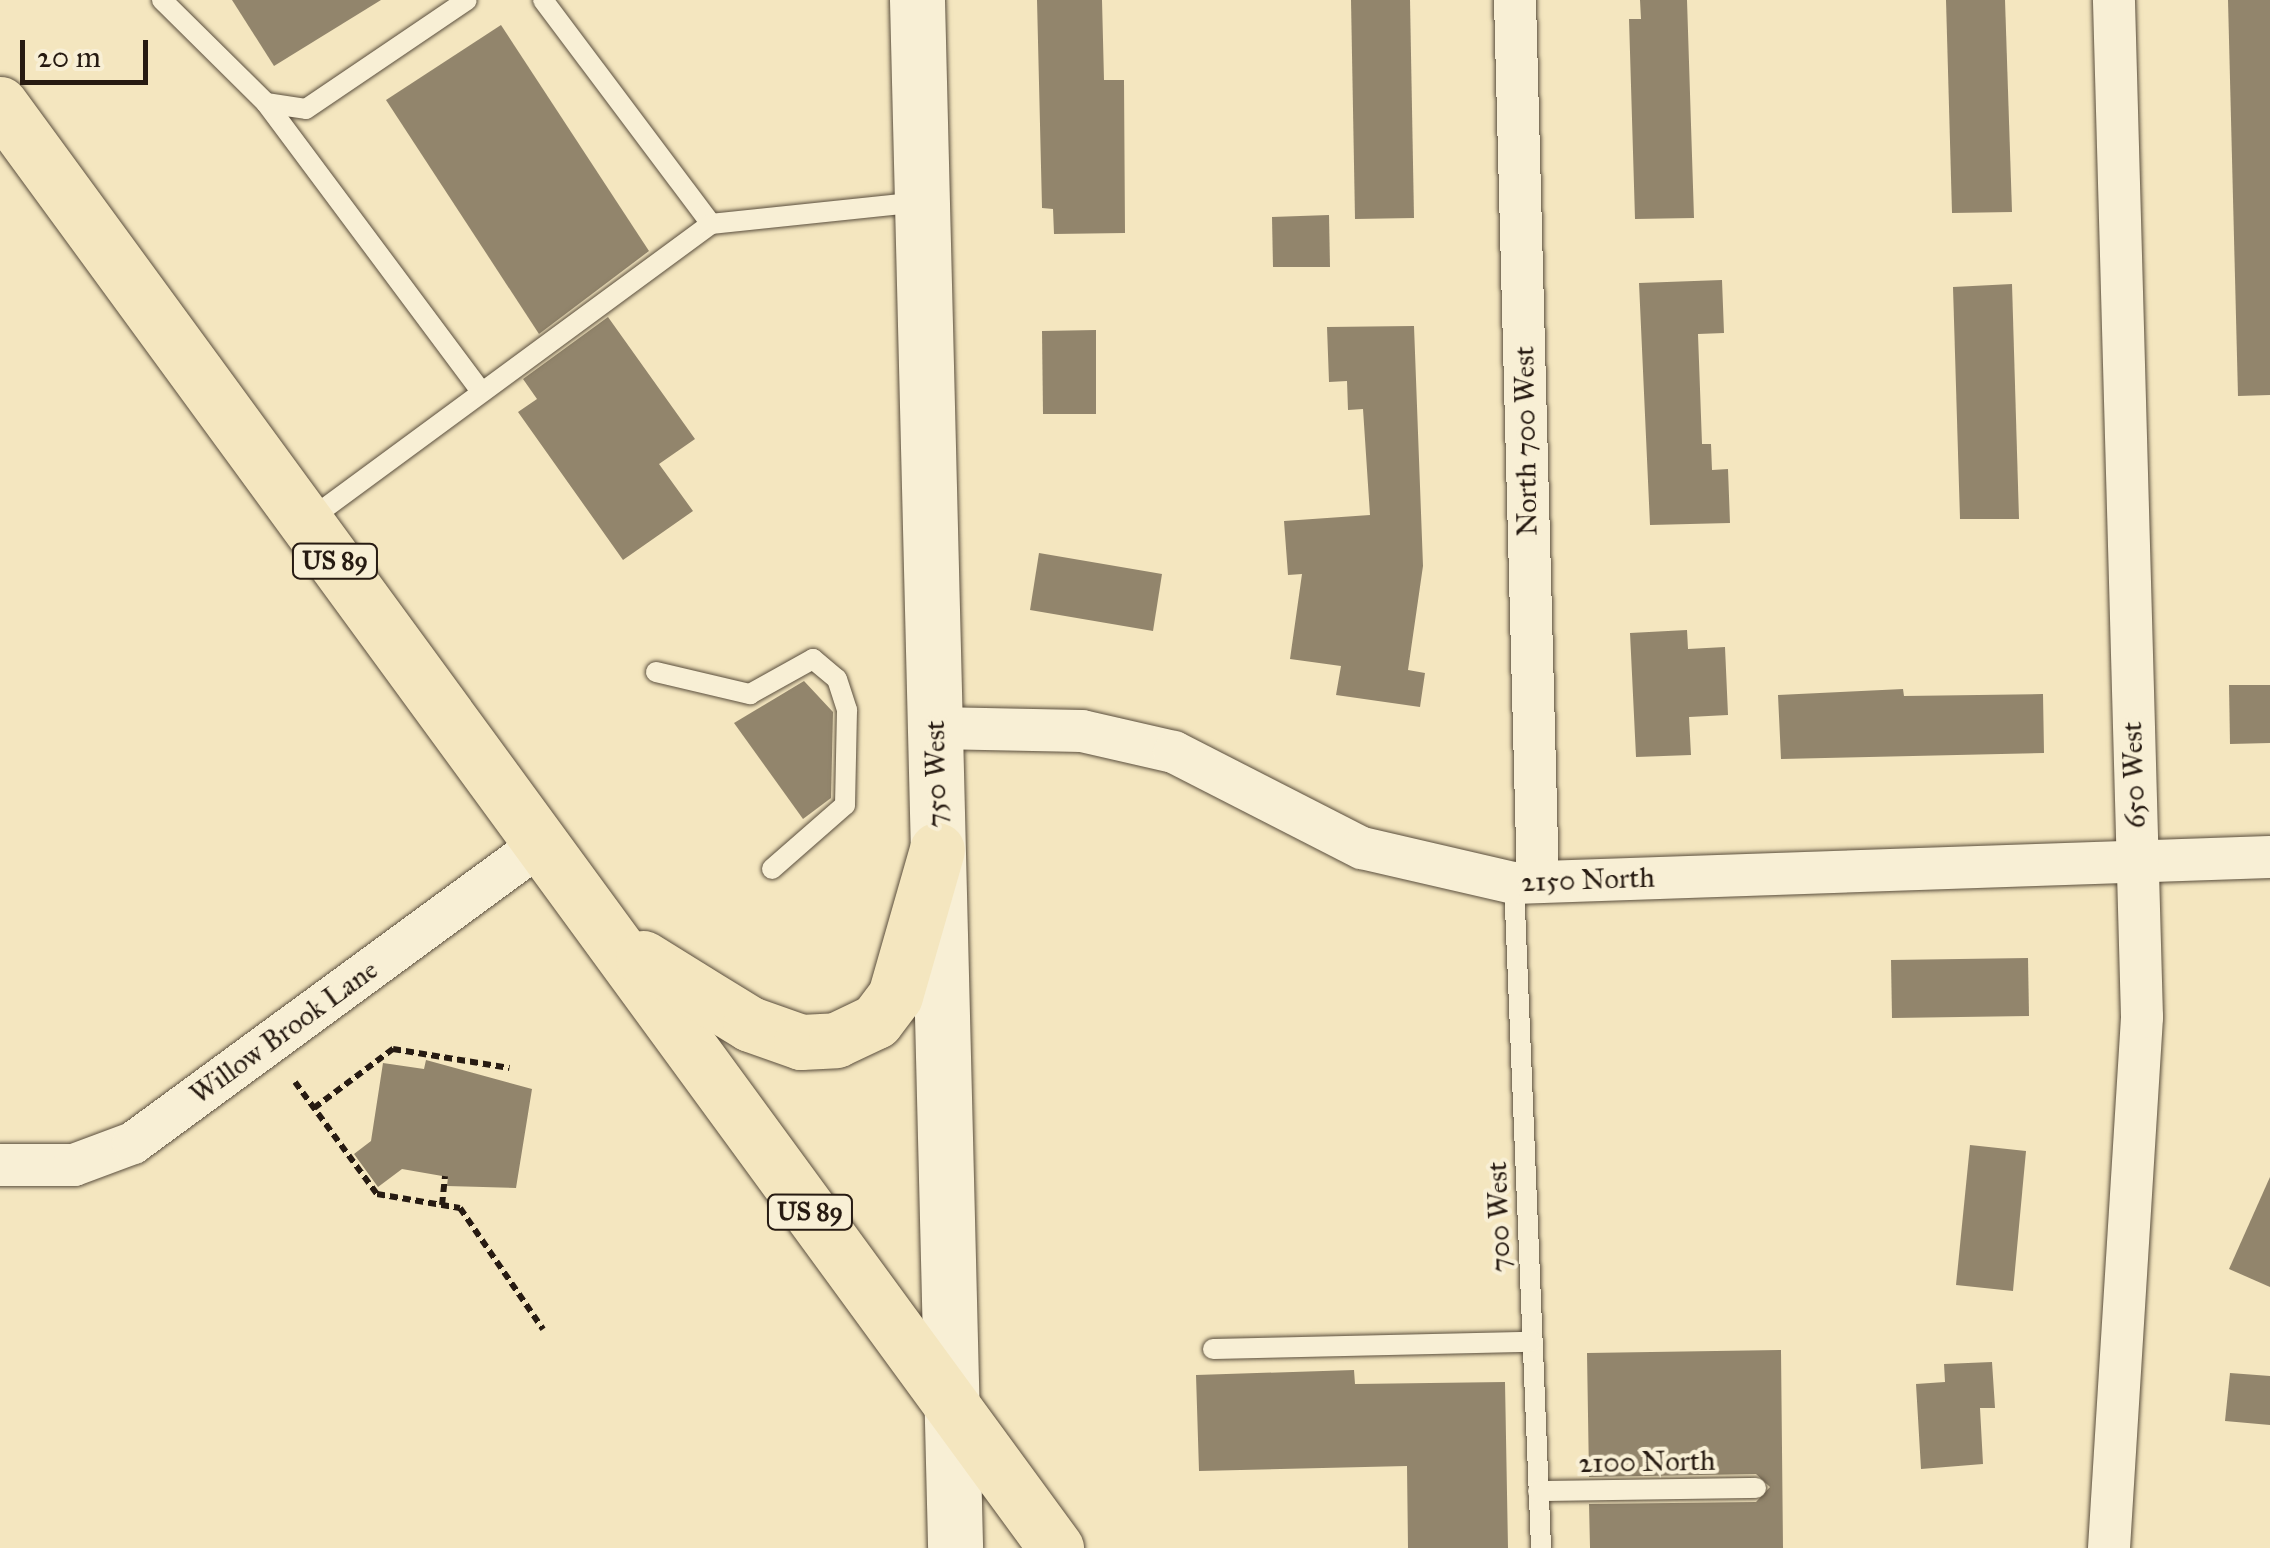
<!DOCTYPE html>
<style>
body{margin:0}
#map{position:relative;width:2270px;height:1548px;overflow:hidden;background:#f4e6bf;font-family:"IM FELL Great Primer",serif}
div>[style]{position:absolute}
.building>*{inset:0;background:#92856c}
.path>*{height:6px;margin-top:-3px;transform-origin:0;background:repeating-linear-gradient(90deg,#271b12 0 8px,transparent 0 13px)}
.roads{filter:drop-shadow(0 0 2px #5a4e3d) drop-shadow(0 0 2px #5a4e3d)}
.lane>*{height:20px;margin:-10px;padding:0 10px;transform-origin:10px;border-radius:10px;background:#f8efd5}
.street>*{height:42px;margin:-21px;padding:0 21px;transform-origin:21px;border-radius:21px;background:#f8efd5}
.secondary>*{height:55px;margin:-27.5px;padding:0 27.5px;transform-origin:27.5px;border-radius:27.5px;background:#f8efd5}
.primary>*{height:55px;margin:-27.5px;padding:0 27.5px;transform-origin:27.5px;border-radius:27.5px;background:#f4e6bf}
span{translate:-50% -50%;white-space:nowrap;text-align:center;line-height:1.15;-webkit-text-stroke:8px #f8efd5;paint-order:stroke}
.shield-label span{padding:2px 8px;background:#f8efd5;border:2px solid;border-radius:8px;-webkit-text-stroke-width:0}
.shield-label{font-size:25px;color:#271b12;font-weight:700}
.street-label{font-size:28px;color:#271b12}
.scale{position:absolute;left:20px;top:40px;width:128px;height:45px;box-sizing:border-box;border:5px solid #271b12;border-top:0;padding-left:12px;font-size:30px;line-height:35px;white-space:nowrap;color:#271b12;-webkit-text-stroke:8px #f8efd5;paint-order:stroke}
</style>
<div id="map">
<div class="building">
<div style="clip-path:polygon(232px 0,381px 0,274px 66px)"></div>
<div style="clip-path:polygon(1037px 0,1102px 0,1104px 80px,1124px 80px,1125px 233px,1054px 234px,1053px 209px,1042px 208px)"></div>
<div style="clip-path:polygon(1351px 0,1410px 0,1414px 218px,1355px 219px)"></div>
<div style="clip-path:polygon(1640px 0,1687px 0,1694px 218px,1635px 219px,1629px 19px,1641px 19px)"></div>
<div style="clip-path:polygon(1946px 0,2005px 0,2012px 212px,1952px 213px)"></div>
<div style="clip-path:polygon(2228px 0,2270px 0,2270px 395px,2238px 396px)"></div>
<div style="clip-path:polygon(501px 25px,649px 251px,539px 334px,386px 100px)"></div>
<div style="clip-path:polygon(1329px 215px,1330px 267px,1273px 267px,1272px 217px)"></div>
<div style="clip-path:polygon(1722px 280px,1724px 333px,1698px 334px,1702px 444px,1711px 444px,1712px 470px,1728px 469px,1730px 523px,1650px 525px,1639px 283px)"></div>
<div style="clip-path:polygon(2012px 284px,2019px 519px,1960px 519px,1953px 287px)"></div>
<div style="clip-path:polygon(608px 317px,695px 439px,659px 464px,693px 511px,623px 560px,518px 412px,537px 399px,523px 379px)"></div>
<div style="clip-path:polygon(1414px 326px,1423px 566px,1408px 670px,1425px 673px,1420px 707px,1336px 695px,1341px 666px,1290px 659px,1302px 574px,1288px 575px,1284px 521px,1370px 515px,1363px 409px,1348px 410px,1347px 381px,1329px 382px,1327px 327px)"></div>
<div style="clip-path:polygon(1096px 330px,1096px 414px,1043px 414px,1042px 331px)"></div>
<div style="clip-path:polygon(1039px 553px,1162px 574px,1153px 631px,1030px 610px)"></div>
<div style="clip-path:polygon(1687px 630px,1688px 649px,1725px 647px,1728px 715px,1689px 717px,1691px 755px,1636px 757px,1630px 633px)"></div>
<div style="clip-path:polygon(804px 681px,833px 712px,831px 798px,803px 819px,734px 723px)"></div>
<div style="clip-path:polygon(2229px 685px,2270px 685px,2270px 743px,2230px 744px)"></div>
<div style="clip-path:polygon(1903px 689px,1904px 696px,2043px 694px,2044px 753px,1781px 759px,1778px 695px)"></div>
<div style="clip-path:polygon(2028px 958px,2029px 1016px,1892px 1018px,1891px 960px)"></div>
<div style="clip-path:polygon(426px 1060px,532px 1089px,516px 1188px,447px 1186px,448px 1177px,402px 1169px,378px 1187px,354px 1154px,371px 1141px,383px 1063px,424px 1069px)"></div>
<div style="clip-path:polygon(1970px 1145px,2026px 1151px,2013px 1291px,1956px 1285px)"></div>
<div style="clip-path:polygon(2270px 1177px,2270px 1287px,2229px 1269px)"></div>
<div style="clip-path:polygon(1781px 1350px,1783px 1548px,1590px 1548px,1589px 1504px,1756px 1502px,1770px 1487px,1756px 1474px,1589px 1477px,1587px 1353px)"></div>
<div style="clip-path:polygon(1992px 1362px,1995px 1408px,1980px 1408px,1983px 1464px,1921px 1469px,1916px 1384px,1945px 1382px,1944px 1364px)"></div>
<div style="clip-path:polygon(1354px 1370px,1355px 1384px,1505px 1382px,1508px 1548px,1408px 1548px,1407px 1466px,1199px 1471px,1196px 1375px)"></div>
<div style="clip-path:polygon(2230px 1373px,2270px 1376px,2270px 1425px,2225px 1421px)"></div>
</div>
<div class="path">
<div style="left:295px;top:1082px;width:139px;rotate:53.8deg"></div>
<div style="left:377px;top:1194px;width:84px;rotate:9.6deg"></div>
<div style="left:460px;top:1208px;width:147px;rotate:55.6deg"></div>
<div style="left:314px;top:1108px;width:99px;rotate:-36.8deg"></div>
<div style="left:393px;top:1049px;width:118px;rotate:9.3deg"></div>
<div style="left:442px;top:1205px;width:29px;rotate:-84deg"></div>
</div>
<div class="roads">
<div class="lane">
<div style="left:162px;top:0;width:146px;rotate:44.7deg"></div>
<div style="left:266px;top:103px;width:40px;rotate:8.5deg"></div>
<div style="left:306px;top:109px;width:194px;rotate:-34.1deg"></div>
<div style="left:543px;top:0;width:280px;rotate:53.1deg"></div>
<div style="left:711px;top:224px;width:210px;rotate:-6deg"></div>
<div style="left:266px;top:103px;width:359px;rotate:53.3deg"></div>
<div style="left:306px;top:522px;width:503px;rotate:-36.35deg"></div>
<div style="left:656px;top:672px;width:97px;rotate:13.2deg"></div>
<div style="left:750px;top:694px;width:72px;rotate:-29.1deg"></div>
<div style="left:813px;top:659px;width:31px;rotate:40deg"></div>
<div style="left:837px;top:679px;width:33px;rotate:72deg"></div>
<div style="left:847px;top:710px;width:95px;rotate:91.2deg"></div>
<div style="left:845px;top:805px;width:97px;rotate:138.8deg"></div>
<div style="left:1514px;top:883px;width:666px;rotate:87.67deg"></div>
<div style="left:1213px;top:1349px;width:319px;rotate:-1.3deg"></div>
<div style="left:1538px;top:1491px;width:218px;rotate:-0.8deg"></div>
</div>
<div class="street">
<div style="left:1515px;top:0;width:882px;rotate:88.51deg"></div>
<div style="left:936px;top:728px;width:146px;rotate:1.2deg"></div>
<div style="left:1082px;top:731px;width:94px;rotate:12.9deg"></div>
<div style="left:1174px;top:752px;width:211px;rotate:27.1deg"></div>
<div style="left:1362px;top:848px;width:156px;rotate:13deg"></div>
<div style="left:1514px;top:883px;width:756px;rotate:-1.97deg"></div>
<div style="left:0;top:1165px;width:74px"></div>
<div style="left:74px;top:1165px;width:63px;rotate:-20.4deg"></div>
<div style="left:133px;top:1143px;width:511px;rotate:-36.24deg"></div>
<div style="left:2109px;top:1548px;width:532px;rotate:-86.44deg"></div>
<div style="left:2142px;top:1017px;width:1017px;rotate:-91.58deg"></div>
</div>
<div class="secondary">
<div style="left:917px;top:0;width:1548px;rotate:88.59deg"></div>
</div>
<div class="primary">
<div style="left:0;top:104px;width:1789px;rotate:53.82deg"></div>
<div style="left:643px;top:958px;width:126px;rotate:31.7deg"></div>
<div style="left:750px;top:1024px;width:54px;rotate:19.4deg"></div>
<div style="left:801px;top:1042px;width:35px;rotate:-3deg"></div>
<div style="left:836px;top:1040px;width:44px;rotate:-25.4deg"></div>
<div style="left:876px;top:1021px;width:31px;rotate:-53deg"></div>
<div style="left:895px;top:996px;width:152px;rotate:-74deg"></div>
</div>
</div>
<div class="shield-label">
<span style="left:335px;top:561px">US 89</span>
<span style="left:810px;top:1212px">US 89</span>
</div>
<div class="street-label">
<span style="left:1526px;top:441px;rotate:-91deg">North 700 West</span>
<span style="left:936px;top:774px;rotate:-91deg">750 West</span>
<span style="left:2134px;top:775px;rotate:-92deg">650 West</span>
<span style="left:1588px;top:880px;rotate:-2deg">2150 North</span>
<span style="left:284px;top:1032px;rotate:-36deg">Willow Brook Lane</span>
<span style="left:1499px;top:1217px;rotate:-92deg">700 West</span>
<span style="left:1647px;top:1462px;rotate:-1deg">2100 North</span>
</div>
<div class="scale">20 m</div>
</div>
